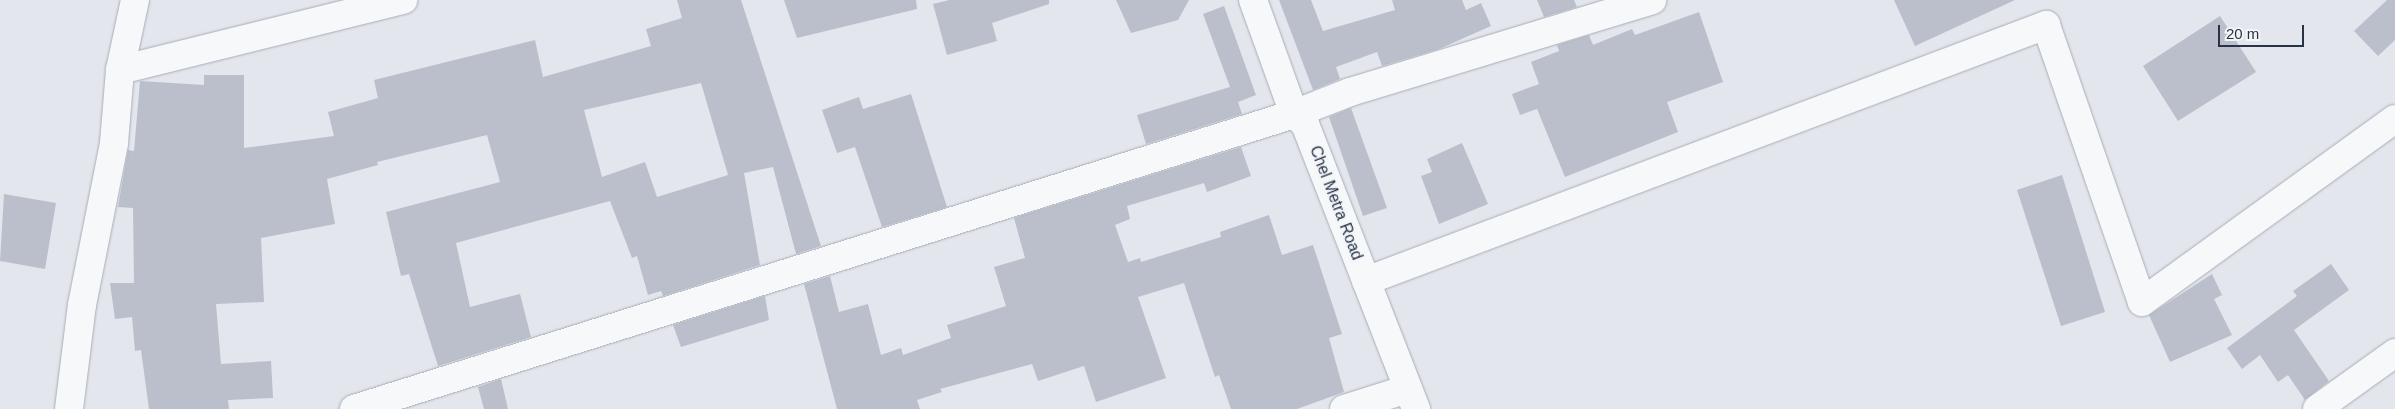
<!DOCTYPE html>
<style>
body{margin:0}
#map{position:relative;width:2395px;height:409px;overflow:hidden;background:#e3e6ec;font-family:Arial,sans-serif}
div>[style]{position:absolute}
.building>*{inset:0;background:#babfcb}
.roads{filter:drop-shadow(0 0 1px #a7adb7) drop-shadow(0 0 1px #a7adb7)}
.minor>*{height:28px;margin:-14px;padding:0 14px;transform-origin:14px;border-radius:14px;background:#f6f8fa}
.tertiary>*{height:28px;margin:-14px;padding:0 14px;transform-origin:14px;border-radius:14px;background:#f6f8fa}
span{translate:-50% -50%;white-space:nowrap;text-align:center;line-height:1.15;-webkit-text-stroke:4.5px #f3f6f9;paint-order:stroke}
.street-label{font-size:16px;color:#293346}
.scale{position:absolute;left:2218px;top:25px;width:86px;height:22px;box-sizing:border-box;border:2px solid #293346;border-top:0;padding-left:6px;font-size:15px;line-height:18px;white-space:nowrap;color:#293346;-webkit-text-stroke:4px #f3f6f9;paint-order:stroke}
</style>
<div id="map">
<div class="building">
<div style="clip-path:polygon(evenodd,677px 0,741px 0,821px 246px,796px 254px,773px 167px,744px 173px,760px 265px,663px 296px,661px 291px,648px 295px,637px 256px,632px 258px,610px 201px,456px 243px,470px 307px,520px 294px,531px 337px,438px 366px,409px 274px,401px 276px,386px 212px,500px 182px,487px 135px,377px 162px,378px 165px,327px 179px,335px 224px,261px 238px,264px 302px,216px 304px,221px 364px,271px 361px,273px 398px,228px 400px,229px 409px,149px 409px,141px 350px,135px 351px,132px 317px,115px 319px,110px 283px,134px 283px,133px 208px,118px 207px,128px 150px,134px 151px,140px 81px,204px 85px,204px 75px,244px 75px,244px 148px,334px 136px,328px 112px,378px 98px,374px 80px,535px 40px,543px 77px,651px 46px,646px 29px,682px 18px,677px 0,701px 83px,728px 175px,657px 197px,645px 162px,602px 177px,584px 110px,701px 83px)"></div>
<div style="clip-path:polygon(784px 0,916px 0,917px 9px,797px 38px)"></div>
<div style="clip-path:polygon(949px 0,1049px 0,1049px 4px,992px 23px,997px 41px,947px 55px,933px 4px)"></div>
<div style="clip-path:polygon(1116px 0,1189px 0,1178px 20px,1131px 33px)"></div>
<div style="clip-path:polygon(1279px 0,1311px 0,1323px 31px,1395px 10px,1392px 0,1462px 0,1466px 10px,1481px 3px,1491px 26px,1439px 49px,1382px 66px,1377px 52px,1336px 67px,1340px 79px,1313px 90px)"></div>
<div style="clip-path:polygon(1537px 0,1574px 0,1577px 7px,1544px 17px)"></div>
<div style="clip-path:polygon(1894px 0,2015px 0,1915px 46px)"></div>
<div style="clip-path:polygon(2387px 0,2395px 0,2395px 40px,2378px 56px,2354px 31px)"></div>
<div style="clip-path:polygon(1224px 6px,1256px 95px,1238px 102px,1242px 114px,1146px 144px,1137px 115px,1230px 87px,1203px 14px)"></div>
<div style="clip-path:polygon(1699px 12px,1723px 82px,1667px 102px,1678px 132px,1565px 177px,1537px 109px,1520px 115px,1512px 94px,1539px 84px,1531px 62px,1559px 51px,1557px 45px,1589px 35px,1593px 45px,1632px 29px,1635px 35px)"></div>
<div style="clip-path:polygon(2220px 16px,2256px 72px,2178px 121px,2143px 66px)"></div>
<div style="clip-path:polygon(911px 94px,947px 207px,882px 227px,855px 147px,837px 153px,822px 110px,859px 97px,863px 109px)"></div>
<div style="clip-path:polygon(1351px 108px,1387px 208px,1363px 216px,1329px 117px)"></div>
<div style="clip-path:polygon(1462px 143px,1488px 204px,1439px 224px,1421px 176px,1432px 172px,1427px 159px)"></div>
<div style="clip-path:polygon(1241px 147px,1251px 176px,1207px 192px,1204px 183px,1127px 206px,1130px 219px,1115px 225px,1128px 262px,1140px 258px,1141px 262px,1221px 237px,1220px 232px,1269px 215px,1282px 255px,1313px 245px,1342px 334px,1329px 338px,1344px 392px,1297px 409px,1231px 409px,1219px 375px,1215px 377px,1184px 283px,1138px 297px,1166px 378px,1096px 402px,1084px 366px,1038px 381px,1032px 364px,940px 389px,942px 392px,917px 400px,920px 409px,837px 409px,804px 284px,830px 276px,839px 312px,868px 304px,881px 355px,901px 348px,903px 355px,951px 338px,947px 325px,1006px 306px,994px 267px,1025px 258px,1014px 218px)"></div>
<div style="clip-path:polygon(2062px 175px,2105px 312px,2061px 326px,2017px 190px)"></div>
<div style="clip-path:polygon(4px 194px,56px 203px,45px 269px,0 261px)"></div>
<div style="clip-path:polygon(2331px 264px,2349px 290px,2294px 330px,2329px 381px,2305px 400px,2288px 375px,2278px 382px,2260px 355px,2242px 369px,2227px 348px,2297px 296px,2293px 291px)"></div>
<div style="clip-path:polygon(2212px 274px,2222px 295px,2214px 299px,2232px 335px,2170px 362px,2149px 315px)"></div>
<div style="clip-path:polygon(765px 296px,769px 320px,681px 347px,673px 325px)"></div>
<div style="clip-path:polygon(501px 379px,508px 409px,484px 409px,478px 387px)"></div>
</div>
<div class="roads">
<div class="minor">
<div style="left:120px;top:70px;width:292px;rotate:-13.9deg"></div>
<div style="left:1366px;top:281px;width:727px;rotate:-20.63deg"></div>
<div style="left:2046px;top:25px;width:293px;rotate:70.9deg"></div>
<div style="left:2142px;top:302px;width:312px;rotate:-35.9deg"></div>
<div style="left:69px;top:409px;width:105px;rotate:-82.9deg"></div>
<div style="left:82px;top:305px;width:165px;rotate:-78.8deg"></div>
<div style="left:114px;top:143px;width:73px;rotate:-85.3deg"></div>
<div style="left:120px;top:70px;width:72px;rotate:-77.9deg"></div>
<div style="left:354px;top:409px;width:985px;rotate:-17.42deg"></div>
<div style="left:1294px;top:114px;width:60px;rotate:-21.4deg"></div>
<div style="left:1350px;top:92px;width:316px;rotate:-16.9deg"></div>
<div style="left:1344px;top:409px;width:67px;rotate:-17.4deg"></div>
<div style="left:2317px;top:409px;width:96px;rotate:-35.7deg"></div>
</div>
<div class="tertiary">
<div style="left:1253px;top:0;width:121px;rotate:70.2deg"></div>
<div style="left:1294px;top:114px;width:15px;rotate:42deg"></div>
<div style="left:1305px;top:124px;width:306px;rotate:68.7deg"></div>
</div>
</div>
<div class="street-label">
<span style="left:1336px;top:203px;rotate:69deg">Chel Metra Road</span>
</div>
<div class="scale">20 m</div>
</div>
